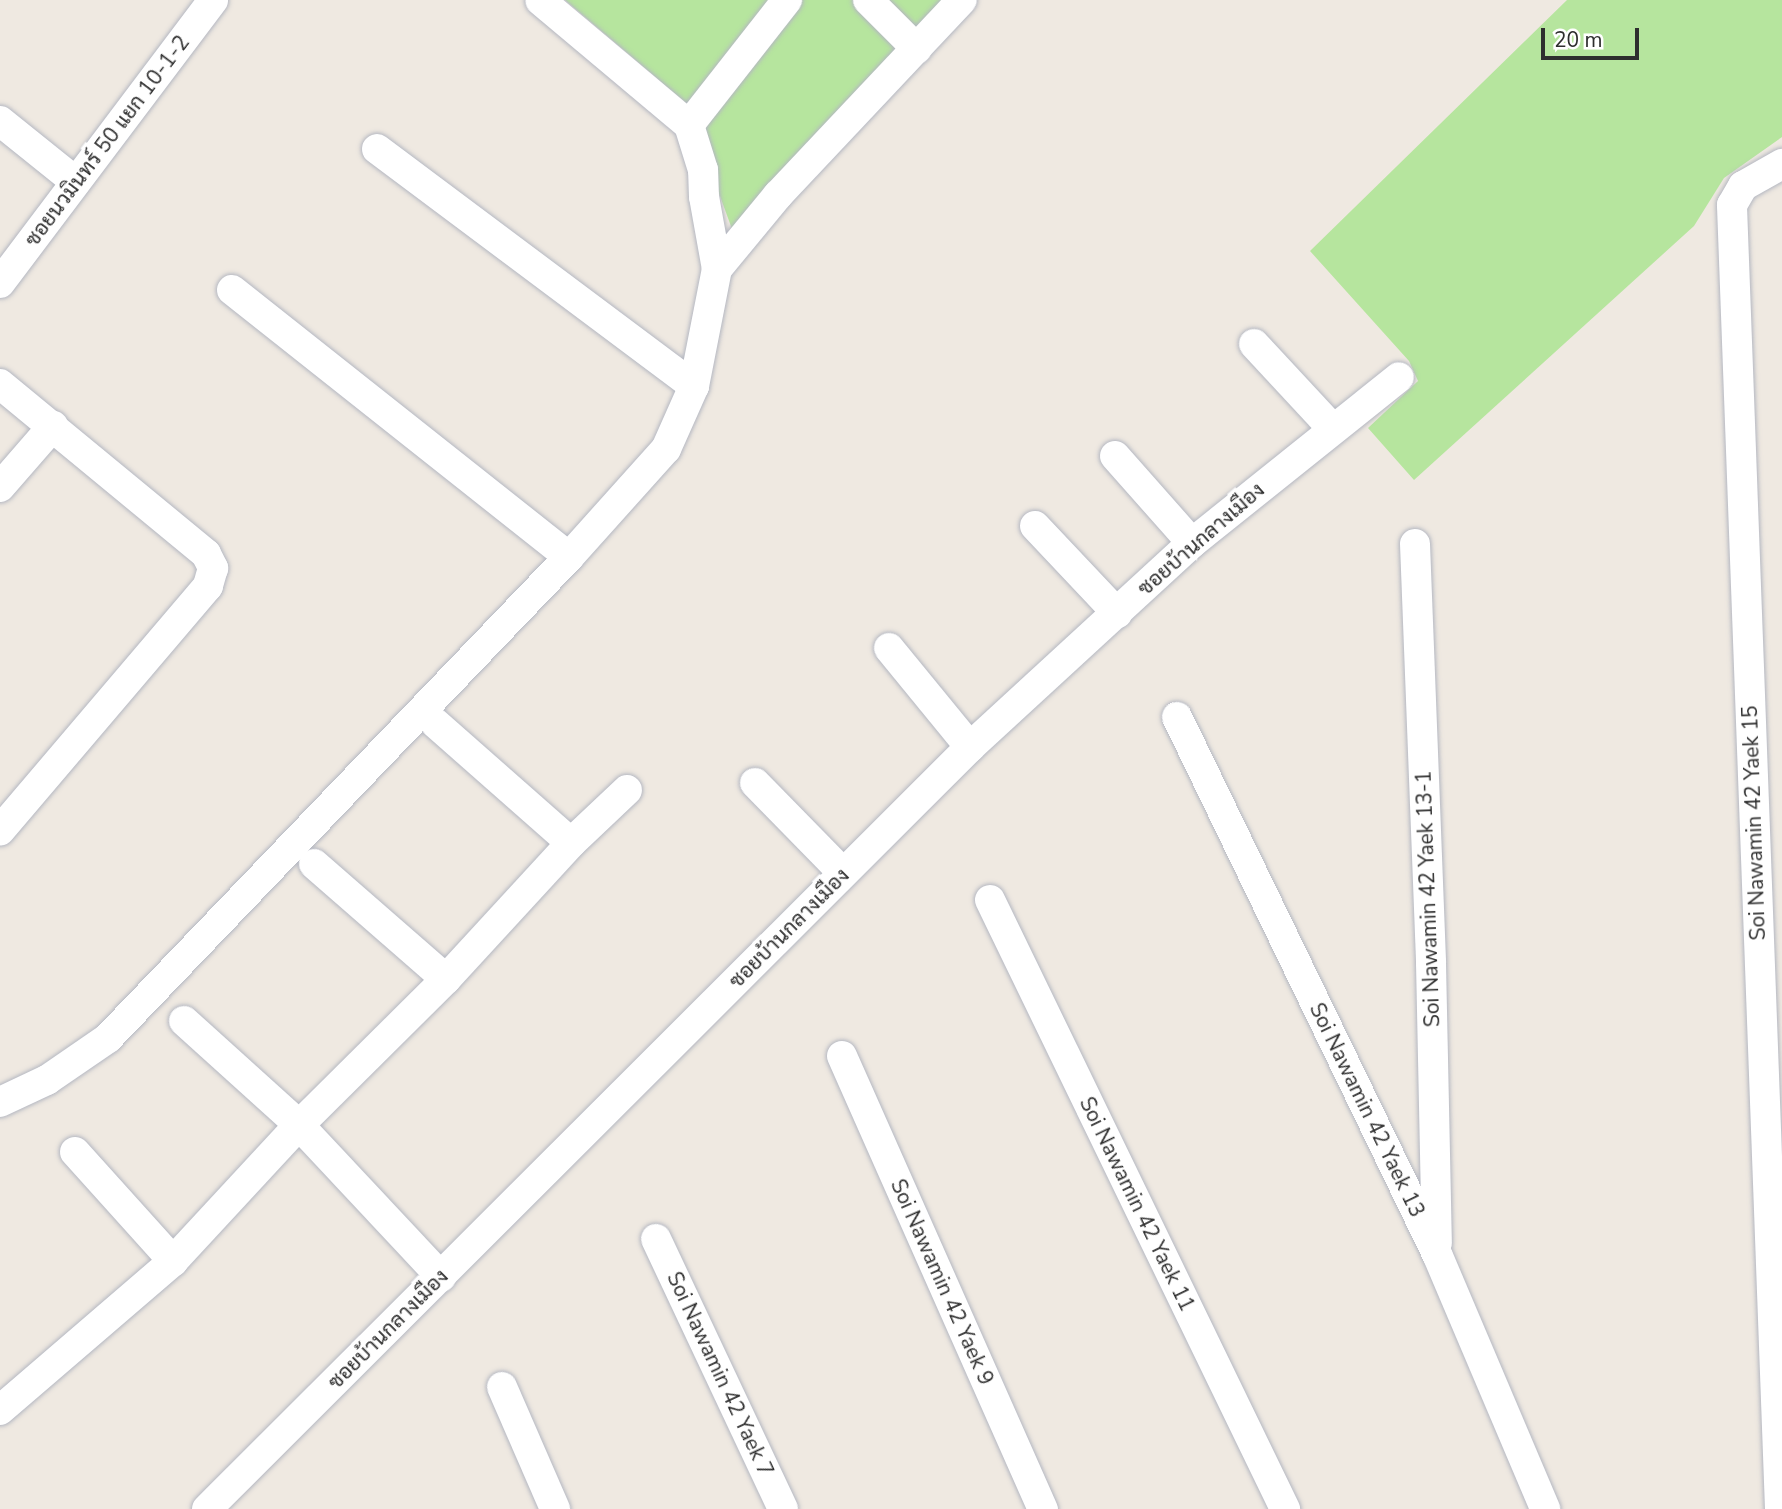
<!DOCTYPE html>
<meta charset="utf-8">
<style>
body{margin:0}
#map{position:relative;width:1782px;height:1509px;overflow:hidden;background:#efe9e1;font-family:"Nunito Sans",Sarabun,sans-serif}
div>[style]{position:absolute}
.green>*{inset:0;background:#b6e59e}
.roads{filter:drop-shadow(0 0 2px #b4b7c1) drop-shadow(0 0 2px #b4b7c1)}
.minor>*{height:30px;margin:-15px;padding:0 15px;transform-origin:15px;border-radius:15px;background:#fff}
span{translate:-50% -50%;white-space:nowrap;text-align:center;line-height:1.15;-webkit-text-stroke:7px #fff;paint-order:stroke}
.street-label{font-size:21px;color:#2e2e2e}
.scale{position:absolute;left:1541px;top:28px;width:98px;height:32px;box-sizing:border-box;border:4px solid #2e2e2e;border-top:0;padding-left:9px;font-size:21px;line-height:24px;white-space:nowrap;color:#2e2e2e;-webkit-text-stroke:5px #fff;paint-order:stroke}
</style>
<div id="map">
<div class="green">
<div style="clip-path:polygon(565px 0,950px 0,732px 229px,686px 103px)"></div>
<div style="clip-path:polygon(1567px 0,1782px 0,1782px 137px,1724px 178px,1694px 226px,1414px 480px,1368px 428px,1418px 381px,1409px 361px,1310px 251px)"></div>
</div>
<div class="roads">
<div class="minor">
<div style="left:868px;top:0;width:69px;rotate:45deg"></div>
<div style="left:0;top:121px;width:97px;rotate:38.8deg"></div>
<div style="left:689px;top:125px;width:159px;rotate:-51.9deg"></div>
<div style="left:377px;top:149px;width:396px;rotate:36.8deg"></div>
<div style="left:717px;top:269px;width:96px;rotate:-50.5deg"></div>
<div style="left:778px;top:195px;width:268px;rotate:-46.7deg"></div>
<div style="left:0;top:283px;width:354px;rotate:-53deg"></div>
<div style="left:232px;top:290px;width:430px;rotate:38.4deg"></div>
<div style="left:1254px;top:344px;width:116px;rotate:47.1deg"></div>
<div style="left:0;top:384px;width:267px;rotate:39.5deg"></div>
<div style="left:206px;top:554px;width:16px;rotate:63deg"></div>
<div style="left:213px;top:568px;width:19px;rotate:106deg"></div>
<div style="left:208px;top:586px;width:321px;rotate:130.4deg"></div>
<div style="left:1115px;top:456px;width:116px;rotate:48.5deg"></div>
<div style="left:0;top:487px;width:81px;rotate:-49deg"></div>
<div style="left:1035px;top:526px;width:120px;rotate:46.7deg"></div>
<div style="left:1415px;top:544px;width:419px;rotate:87.8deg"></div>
<div style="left:1431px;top:963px;width:280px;rotate:88.8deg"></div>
<div style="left:889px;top:648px;width:128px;rotate:50.7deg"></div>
<div style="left:1177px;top:717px;width:597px;rotate:64.17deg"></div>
<div style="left:1437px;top:1254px;width:277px;rotate:67deg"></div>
<div style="left:435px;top:723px;width:181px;rotate:41.4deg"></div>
<div style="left:755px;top:783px;width:126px;rotate:45.6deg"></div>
<div style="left:314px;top:864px;width:175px;rotate:41.1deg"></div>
<div style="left:990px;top:900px;width:677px;rotate:64.15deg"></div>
<div style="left:184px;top:1021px;width:155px;rotate:42.1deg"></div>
<div style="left:299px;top:1125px;width:208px;rotate:46.9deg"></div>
<div style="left:842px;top:1056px;width:496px;rotate:66.1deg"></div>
<div style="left:0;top:1102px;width:52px;rotate:-25.1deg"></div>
<div style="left:47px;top:1080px;width:74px;rotate:-34.5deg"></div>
<div style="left:108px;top:1038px;width:666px;rotate:-46.22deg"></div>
<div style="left:569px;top:557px;width:145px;rotate:-48.1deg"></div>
<div style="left:666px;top:449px;width:69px;rotate:-66deg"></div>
<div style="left:694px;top:386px;width:119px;rotate:-78.9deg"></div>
<div style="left:717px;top:269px;width:73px;rotate:-100.2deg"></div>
<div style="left:704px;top:197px;width:27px;rotate:-92deg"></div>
<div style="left:703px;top:170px;width:47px;rotate:-107.3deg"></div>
<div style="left:689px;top:125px;width:194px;rotate:-140deg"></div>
<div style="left:75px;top:1152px;width:147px;rotate:48deg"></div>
<div style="left:656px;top:1239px;width:298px;rotate:64.8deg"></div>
<div style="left:502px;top:1387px;width:133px;rotate:66.5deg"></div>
<div style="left:0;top:1410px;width:228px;rotate:-40.7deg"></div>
<div style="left:173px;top:1261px;width:185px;rotate:-47.2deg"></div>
<div style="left:299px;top:1125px;width:207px;rotate:-44.8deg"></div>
<div style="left:446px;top:979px;width:185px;rotate:-47.4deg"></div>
<div style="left:571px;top:843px;width:77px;rotate:-43.4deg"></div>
<div style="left:207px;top:1509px;width:1078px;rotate:-44.96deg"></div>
<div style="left:970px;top:747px;width:301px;rotate:-42.6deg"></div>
<div style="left:1192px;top:543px;width:265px;rotate:-38.7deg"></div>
<div style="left:1780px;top:1509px;width:1305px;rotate:-92.11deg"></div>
<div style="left:1732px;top:205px;width:22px;rotate:-60deg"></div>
<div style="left:1743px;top:186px;width:45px;rotate:-29.4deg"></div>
</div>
</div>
<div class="street-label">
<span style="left:107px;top:141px;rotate:-53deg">ซอยนวมินทร์ 50 แยก 10-1-2</span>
<span style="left:1201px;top:539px;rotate:-41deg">ซอยบ้านกลางเมือง</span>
<span style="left:1754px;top:823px;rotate:-92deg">Soi Nawamin 42 Yaek 15</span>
<span style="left:1428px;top:899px;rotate:-92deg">Soi Nawamin 42 Yaek 13-1</span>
<span style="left:789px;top:928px;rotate:-45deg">ซอยบ้านกลางเมือง</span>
<span style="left:1367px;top:1110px;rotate:64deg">Soi Nawamin 42 Yaek 13</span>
<span style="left:1137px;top:1204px;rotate:64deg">Soi Nawamin 42 Yaek 11</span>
<span style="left:942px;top:1282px;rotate:66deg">Soi Nawamin 42 Yaek 9</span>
<span style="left:388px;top:1329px;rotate:-45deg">ซอยบ้านกลางเมือง</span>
<span style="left:720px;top:1374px;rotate:65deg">Soi Nawamin 42 Yaek 7</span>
</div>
<div class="scale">20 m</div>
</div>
